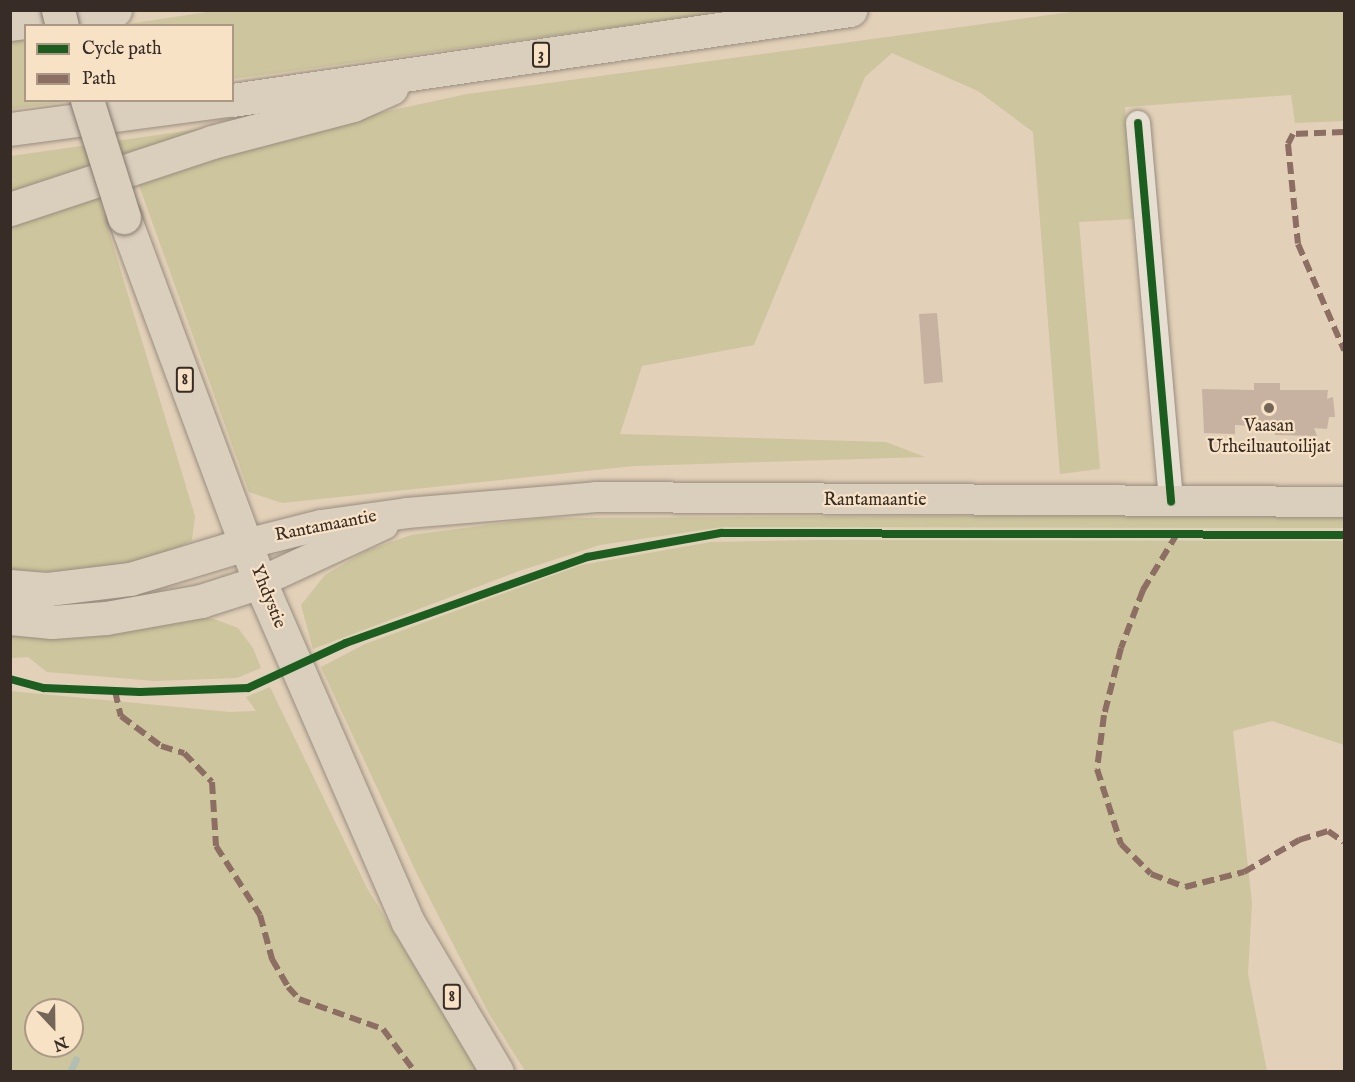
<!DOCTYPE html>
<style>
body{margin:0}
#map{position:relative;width:1355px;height:1082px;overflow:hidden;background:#e2d0b8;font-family:"IM FELL English",serif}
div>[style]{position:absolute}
.green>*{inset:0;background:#cdc59d}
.stream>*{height:7px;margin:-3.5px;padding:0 3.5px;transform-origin:3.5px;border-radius:3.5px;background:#b3beb3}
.building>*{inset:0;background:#c7b2a1}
.roads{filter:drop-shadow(0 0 2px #988d7f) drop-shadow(0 0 2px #988d7f)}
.minor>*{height:24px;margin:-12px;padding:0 12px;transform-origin:12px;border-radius:12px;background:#e7ded2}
.major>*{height:30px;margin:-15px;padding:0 15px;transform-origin:15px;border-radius:15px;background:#dacebd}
.highway>*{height:33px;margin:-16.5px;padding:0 16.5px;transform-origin:16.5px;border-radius:16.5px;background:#dacebd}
.bridges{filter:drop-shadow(0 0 2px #81776b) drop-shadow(0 0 2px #81776b)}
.highway-bridge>*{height:33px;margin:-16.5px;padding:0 16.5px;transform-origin:16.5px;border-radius:16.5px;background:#dacebd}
.quiet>*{height:6px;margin-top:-3px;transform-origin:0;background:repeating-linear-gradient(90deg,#8d6e63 0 12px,transparent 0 18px)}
.cycleway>*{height:8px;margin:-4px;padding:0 4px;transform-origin:4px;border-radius:4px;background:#1b5e20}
.dots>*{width:16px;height:16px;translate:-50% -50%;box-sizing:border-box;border:3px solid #f8e2c6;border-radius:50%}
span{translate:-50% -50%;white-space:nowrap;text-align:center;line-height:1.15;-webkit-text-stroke:4.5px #f8e2c6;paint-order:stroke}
.shield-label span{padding:2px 4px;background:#f8e2c6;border:2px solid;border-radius:4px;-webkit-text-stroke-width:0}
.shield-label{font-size:16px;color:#382c26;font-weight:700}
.poi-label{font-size:18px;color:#382c26}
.street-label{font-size:18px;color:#382c26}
.frame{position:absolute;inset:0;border:12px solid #382c26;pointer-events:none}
.legend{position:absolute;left:24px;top:24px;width:210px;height:78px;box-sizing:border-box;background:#f8e2c6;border:2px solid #ab9986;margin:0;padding:8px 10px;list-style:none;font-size:18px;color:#382c26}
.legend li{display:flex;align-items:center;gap:12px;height:30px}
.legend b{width:30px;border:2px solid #ab9986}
.north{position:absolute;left:24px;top:998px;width:60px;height:60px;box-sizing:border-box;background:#f8e2c6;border:2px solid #ab9986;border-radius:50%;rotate:158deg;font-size:16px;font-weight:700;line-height:24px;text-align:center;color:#382c26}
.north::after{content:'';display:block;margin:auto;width:21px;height:27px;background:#746559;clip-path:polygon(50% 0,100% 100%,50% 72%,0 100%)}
</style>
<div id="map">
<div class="green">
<div style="clip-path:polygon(221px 10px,733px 11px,233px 79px,232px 26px,114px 26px)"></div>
<div style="clip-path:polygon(1078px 11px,1344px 11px,1344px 121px,1295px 123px,1291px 95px,1125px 107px,1133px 219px,1079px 222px,1100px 469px,1060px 474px,1033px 132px,978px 91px,892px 53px,865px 77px,754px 345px,642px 366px,620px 434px,886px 442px,925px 457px,634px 466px,282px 503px,249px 492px,136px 177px,277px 135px,467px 94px)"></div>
<div style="clip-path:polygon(25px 38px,26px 100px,73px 101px,11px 109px,10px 40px)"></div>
<div style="clip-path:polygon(213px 127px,11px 197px,11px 156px)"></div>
<div style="clip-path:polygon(96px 189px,195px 516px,192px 540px,153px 563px,65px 572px,11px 571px,11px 224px)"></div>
<div style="clip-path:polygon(1344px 514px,1344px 528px,723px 527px,600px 545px,519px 571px,313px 649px,301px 605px,325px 575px,366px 551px,411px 535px,541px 518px)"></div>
<div style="clip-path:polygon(816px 540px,1344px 541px,1344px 745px,1272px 721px,1233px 731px,1252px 903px,1248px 974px,1267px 1071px,525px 1071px,488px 1012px,417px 874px,321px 667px,365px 644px,581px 565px,711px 542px)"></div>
<div style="clip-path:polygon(185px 614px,214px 619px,238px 628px,253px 648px,261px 668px,237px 678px,155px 681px,47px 672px,28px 657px,11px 658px,11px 635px,66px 637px)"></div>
<div style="clip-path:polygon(evenodd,270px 687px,367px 888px,479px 1071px,11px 1071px,10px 691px,230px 712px,256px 711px,246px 697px,270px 687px,36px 1010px,72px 1010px,72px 1046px,36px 1046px,36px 1010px)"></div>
</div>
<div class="stream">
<div style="left:70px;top:1072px;width:14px;rotate:-65deg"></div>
</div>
<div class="building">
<div style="clip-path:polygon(937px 313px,943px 382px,924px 384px,919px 314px)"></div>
<div style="clip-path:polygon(1254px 383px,1280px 383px,1280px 390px,1328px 390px,1327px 399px,1333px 397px,1335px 417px,1329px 417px,1327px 429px,1314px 428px,1317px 436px,1275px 435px,1275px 427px,1235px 425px,1235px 434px,1204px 433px,1202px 389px,1254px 390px)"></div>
</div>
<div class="roads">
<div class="minor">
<div style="left:1138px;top:123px;width:380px;rotate:85deg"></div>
</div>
<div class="major">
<div style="left:246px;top:544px;width:77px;rotate:-14.2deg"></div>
<div style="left:321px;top:525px;width:87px;rotate:-7.9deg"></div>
<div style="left:407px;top:513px;width:190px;rotate:-4.8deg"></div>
<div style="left:596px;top:497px;width:748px;rotate:0.38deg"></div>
<div style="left:260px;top:582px;width:136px;rotate:-24.9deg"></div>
</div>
<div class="highway">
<div style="left:10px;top:24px;width:106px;rotate:-7.6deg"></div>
<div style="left:232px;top:100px;width:625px;rotate:-8.29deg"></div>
<div style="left:10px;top:129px;width:218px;rotate:-7.6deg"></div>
<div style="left:10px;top:209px;width:213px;rotate:-18.3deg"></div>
<div style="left:212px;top:142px;width:146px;rotate:-14.7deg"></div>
<div style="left:353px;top:105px;width:42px;rotate:-24.1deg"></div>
<div style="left:124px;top:217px;width:390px;rotate:69.6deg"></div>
<div style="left:260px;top:582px;width:371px;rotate:66.5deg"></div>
<div style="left:408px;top:922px;width:174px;rotate:59.3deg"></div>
<div style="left:10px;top:586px;width:38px;rotate:5deg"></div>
<div style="left:48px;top:589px;width:83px;rotate:-7deg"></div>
<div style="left:130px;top:579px;width:121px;rotate:-16.8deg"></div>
<div style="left:10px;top:618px;width:42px;rotate:5.4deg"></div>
<div style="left:52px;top:622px;width:54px;rotate:-4.2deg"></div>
<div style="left:106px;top:618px;width:97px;rotate:-10.1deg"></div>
<div style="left:201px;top:601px;width:62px;rotate:-17.9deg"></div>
</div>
</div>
<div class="bridges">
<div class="highway-bridge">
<div style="left:58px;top:10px;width:16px;rotate:76deg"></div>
<div style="left:87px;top:100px;width:123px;rotate:72.5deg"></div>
</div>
</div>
<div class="quiet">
<div style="left:1344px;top:132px;width:51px;rotate:177.8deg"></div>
<div style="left:1293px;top:134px;width:11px;rotate:117deg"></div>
<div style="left:1288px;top:144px;width:100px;rotate:84.3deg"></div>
<div style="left:1298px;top:244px;width:116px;rotate:66.5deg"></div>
<div style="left:1177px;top:534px;width:66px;rotate:121.3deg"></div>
<div style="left:1143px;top:590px;width:62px;rotate:110.8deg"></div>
<div style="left:1121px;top:648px;width:69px;rotate:104.2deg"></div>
<div style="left:1104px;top:715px;width:54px;rotate:97.4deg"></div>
<div style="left:1097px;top:769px;width:79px;rotate:72.3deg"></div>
<div style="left:1121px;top:844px;width:42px;rotate:45deg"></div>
<div style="left:1151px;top:874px;width:36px;rotate:21deg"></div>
<div style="left:1185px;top:887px;width:61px;rotate:-14.3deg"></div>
<div style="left:1244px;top:872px;width:64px;rotate:-30.2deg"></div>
<div style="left:1299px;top:840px;width:30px;rotate:-17deg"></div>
<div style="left:1328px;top:831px;width:19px;rotate:35deg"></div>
<div style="left:115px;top:691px;width:26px;rotate:77deg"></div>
<div style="left:121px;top:716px;width:50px;rotate:36.9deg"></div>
<div style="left:161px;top:746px;width:24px;rotate:17deg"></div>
<div style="left:184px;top:753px;width:40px;rotate:46deg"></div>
<div style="left:212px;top:782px;width:64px;rotate:86.4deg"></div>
<div style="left:216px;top:846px;width:82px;rotate:57.5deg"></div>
<div style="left:260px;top:915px;width:46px;rotate:74.7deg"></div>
<div style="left:272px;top:959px;width:32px;rotate:60deg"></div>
<div style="left:288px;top:987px;width:16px;rotate:47deg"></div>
<div style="left:299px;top:999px;width:89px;rotate:19.7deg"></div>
<div style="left:383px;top:1029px;width:54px;rotate:53.3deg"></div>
</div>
<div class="cycleway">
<div style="left:1138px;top:123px;width:380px;rotate:85deg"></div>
<div style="left:10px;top:679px;width:35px;rotate:15deg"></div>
<div style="left:44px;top:688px;width:96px;rotate:2.4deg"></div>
<div style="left:140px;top:692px;width:108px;rotate:-2.1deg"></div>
<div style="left:248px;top:688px;width:108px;rotate:-24.7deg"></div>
<div style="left:346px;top:643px;width:256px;rotate:-19.6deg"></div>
<div style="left:587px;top:557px;width:136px;rotate:-10.2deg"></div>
<div style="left:721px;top:533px;width:623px;rotate:0.18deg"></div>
</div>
<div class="dots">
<div style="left:1269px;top:408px;background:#746559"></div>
</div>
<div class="shield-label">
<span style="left:541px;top:55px">3</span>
<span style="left:185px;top:380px">8</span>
<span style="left:452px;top:997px">8</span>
</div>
<div class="poi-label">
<span style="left:1269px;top:438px">Vaasan<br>Urheiluautoilijat</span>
</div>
<div class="street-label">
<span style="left:875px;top:501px">Rantamaantie</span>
<span style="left:326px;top:527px;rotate:-11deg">Rantamaantie</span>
<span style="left:267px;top:597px;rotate:68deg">Yhdystie</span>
</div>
<div class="frame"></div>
<ul class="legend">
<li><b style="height:8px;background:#1b5e20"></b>Cycle path</li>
<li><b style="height:8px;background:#8d6e63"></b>Path</li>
</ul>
<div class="north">N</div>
</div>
